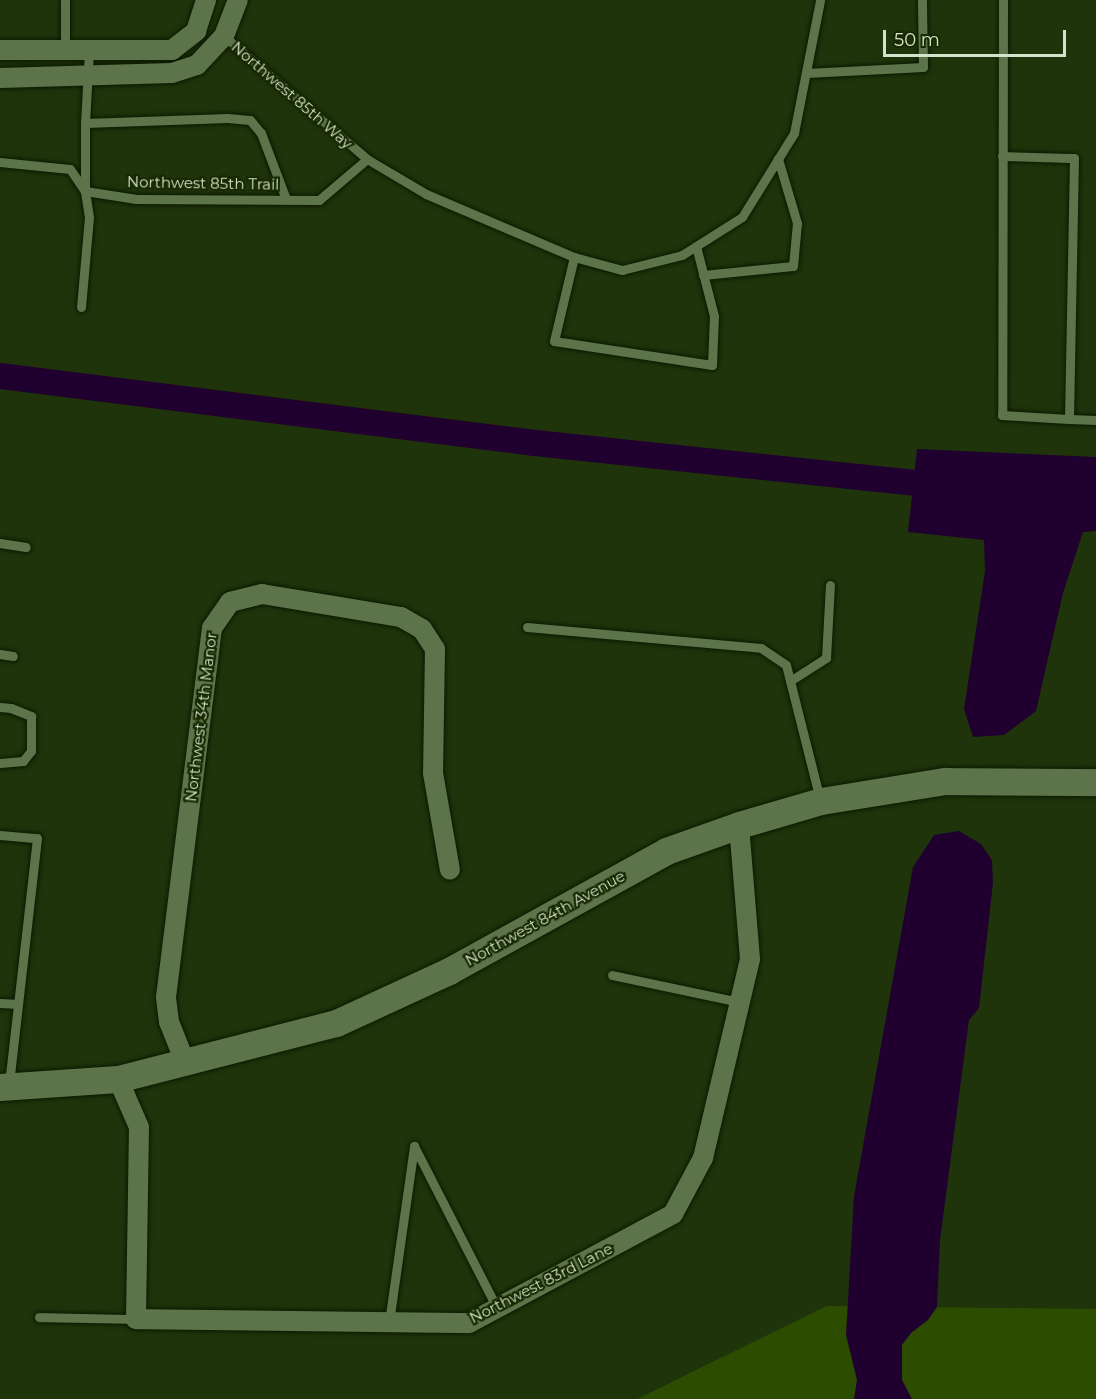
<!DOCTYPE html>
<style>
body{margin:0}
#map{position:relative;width:1096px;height:1399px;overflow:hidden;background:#20340b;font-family:Montserrat,sans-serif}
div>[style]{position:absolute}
.green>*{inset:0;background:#2c4d00}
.water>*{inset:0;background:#1f002f}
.canal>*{height:26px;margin:-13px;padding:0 13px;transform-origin:13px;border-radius:13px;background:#1f002f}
.roads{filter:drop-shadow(0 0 2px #0b1a00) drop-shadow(0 0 2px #0b1a00)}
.lane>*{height:9px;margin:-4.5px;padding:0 4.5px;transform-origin:4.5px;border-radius:4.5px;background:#5d744a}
.street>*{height:20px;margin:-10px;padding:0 10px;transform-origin:10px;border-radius:10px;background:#5d744a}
.secondary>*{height:27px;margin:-13.5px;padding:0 13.5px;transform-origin:13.5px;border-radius:13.5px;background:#5d744a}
span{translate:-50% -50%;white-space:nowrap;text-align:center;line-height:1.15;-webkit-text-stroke:4.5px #162901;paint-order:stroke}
.street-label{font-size:15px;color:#d5e2cb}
.scale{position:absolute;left:883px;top:30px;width:183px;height:27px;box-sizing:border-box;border:3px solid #d5e2cb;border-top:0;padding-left:8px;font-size:18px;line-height:21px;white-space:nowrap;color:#d5e2cb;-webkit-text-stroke:4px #162901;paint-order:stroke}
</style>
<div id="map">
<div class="green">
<div style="clip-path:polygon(827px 1306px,1096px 1309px,1096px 1399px,637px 1399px)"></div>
</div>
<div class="water">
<div style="clip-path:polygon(917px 449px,1096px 457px,1096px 531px,1083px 532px,1063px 593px,1036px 711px,1004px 735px,973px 737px,964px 709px,985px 571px,984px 540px,908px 532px)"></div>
<div style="clip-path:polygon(959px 831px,981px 844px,992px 860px,993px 883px,979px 1008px,969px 1020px,940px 1240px,937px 1307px,928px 1320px,911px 1333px,902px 1345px,902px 1380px,912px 1399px,854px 1399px,857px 1380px,846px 1335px,854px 1196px,913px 867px,934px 835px)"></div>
</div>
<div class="canal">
<div style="left:0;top:376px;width:539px;rotate:7.14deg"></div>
<div style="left:535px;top:443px;width:413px;rotate:6deg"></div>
</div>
<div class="roads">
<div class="lane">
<div style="left:65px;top:0;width:50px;rotate:90deg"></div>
<div style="left:1003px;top:0;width:415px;rotate:90.1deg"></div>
<div style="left:1002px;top:415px;width:67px;rotate:3.4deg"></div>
<div style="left:224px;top:36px;width:189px;rotate:40.7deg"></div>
<div style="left:367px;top:159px;width:69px;rotate:30.7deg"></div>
<div style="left:426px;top:194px;width:161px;rotate:23.1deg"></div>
<div style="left:574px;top:257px;width:50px;rotate:15.2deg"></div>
<div style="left:622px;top:270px;width:62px;rotate:-14deg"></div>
<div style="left:682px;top:255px;width:71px;rotate:-32.3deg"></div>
<div style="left:742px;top:217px;width:99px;rotate:-58.2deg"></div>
<div style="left:794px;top:133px;width:136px;rotate:-78.9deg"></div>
<div style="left:806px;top:73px;width:117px;rotate:-2.9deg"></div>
<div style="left:923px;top:67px;width:67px;rotate:-90.9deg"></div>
<div style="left:85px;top:123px;width:142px;rotate:-2deg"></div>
<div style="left:227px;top:118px;width:23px;rotate:5deg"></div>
<div style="left:250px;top:120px;width:17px;rotate:50deg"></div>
<div style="left:261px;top:133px;width:71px;rotate:69.3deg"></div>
<div style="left:1002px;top:156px;width:72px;rotate:1.6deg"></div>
<div style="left:1074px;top:158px;width:261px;rotate:91.1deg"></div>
<div style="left:1069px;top:419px;width:27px;rotate:2deg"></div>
<div style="left:0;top:162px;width:70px;rotate:5.7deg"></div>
<div style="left:70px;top:169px;width:27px;rotate:56deg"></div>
<div style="left:85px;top:191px;width:52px;rotate:8.9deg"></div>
<div style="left:136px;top:199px;width:183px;rotate:0.3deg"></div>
<div style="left:319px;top:200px;width:63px;rotate:-40.5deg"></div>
<div style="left:574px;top:257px;width:86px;rotate:103.4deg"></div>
<div style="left:554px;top:341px;width:160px;rotate:8.6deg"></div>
<div style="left:712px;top:365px;width:49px;rotate:-87.7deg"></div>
<div style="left:714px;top:316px;width:72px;rotate:-104.4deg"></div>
<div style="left:703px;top:275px;width:90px;rotate:-5.7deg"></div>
<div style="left:793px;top:266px;width:43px;rotate:-84.7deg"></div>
<div style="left:797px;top:223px;width:67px;rotate:-106.5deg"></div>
<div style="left:81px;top:307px;width:90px;rotate:-84.9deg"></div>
<div style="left:89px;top:217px;width:26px;rotate:-99deg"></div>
<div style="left:85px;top:191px;width:68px;rotate:-90deg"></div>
<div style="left:85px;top:123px;width:72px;rotate:-86.8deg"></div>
<div style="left:0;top:543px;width:26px;rotate:9deg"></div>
<div style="left:527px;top:627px;width:235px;rotate:5.1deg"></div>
<div style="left:761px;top:648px;width:30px;rotate:34deg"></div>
<div style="left:786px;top:665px;width:138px;rotate:75.8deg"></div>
<div style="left:0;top:654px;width:13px;rotate:9deg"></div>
<div style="left:790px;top:681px;width:43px;rotate:-32.6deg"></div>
<div style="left:826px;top:658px;width:73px;rotate:-86.9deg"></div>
<div style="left:0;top:707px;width:11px;rotate:5deg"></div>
<div style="left:11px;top:708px;width:22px;rotate:22deg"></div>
<div style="left:31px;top:716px;width:35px;rotate:90deg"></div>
<div style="left:31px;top:751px;width:13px;rotate:129deg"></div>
<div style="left:23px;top:761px;width:23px;rotate:175deg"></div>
<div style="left:0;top:835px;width:37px;rotate:5deg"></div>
<div style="left:37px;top:838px;width:249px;rotate:96.5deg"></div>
<div style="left:612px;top:975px;width:130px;rotate:12deg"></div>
<div style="left:0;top:1003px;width:18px;rotate:3deg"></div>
<div style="left:39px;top:1317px;width:97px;rotate:1.2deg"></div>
<div style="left:389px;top:1322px;width:178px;rotate:-81.9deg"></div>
<div style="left:414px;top:1146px;width:182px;rotate:62.9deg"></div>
</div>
<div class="street">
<div style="left:0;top:50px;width:172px"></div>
<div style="left:172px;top:50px;width:31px;rotate:-38deg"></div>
<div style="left:196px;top:31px;width:33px;rotate:-72deg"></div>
<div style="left:0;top:78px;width:172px;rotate:-1.7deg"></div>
<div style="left:172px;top:73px;width:26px;rotate:-18deg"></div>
<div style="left:197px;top:65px;width:40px;rotate:-47deg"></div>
<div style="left:224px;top:36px;width:39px;rotate:-69deg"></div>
<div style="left:185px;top:1062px;width:43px;rotate:-111.8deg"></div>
<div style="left:169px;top:1022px;width:25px;rotate:-97deg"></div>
<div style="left:166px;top:997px;width:372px;rotate:-82.9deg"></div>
<div style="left:212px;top:628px;width:32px;rotate:-55deg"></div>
<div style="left:230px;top:602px;width:33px;rotate:-14deg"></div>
<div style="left:262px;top:594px;width:141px;rotate:9.4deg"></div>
<div style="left:401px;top:617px;width:24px;rotate:30deg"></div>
<div style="left:422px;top:629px;width:24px;rotate:57deg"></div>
<div style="left:435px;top:649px;width:124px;rotate:90.9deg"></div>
<div style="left:433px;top:773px;width:98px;rotate:80.1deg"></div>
<div style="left:118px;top:1079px;width:52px;rotate:66.4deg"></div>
<div style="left:139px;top:1127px;width:192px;rotate:90.9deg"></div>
<div style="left:136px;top:1319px;width:333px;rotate:0.7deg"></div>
<div style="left:469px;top:1323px;width:231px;rotate:-28.1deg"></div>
<div style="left:673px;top:1214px;width:64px;rotate:-61.8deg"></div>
<div style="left:703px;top:1158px;width:204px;rotate:-76.7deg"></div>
<div style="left:750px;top:959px;width:134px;rotate:-94.7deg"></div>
</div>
<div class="secondary">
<div style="left:0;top:1087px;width:118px;rotate:-3.9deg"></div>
<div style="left:118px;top:1079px;width:225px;rotate:-14.4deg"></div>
<div style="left:336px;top:1023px;width:124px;rotate:-24.7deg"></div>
<div style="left:449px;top:971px;width:248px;rotate:-28.9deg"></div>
<div style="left:666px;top:851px;width:77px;rotate:-19.6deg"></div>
<div style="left:739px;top:825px;width:85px;rotate:-16.3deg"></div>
<div style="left:821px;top:801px;width:126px;rotate:-9.2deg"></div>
<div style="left:945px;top:781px;width:151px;rotate:0.4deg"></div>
</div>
</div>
<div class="street-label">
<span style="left:292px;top:95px;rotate:41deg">Northwest 85th Way</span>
<span style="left:203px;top:183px;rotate:1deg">Northwest 85th Trail</span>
<span style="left:201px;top:717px;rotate:-83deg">Northwest 34th Manor</span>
<span style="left:545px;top:918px;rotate:-29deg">Northwest 84th Avenue</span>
<span style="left:541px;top:1283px;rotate:-27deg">Northwest 83rd Lane</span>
</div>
<div class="scale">50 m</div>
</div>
